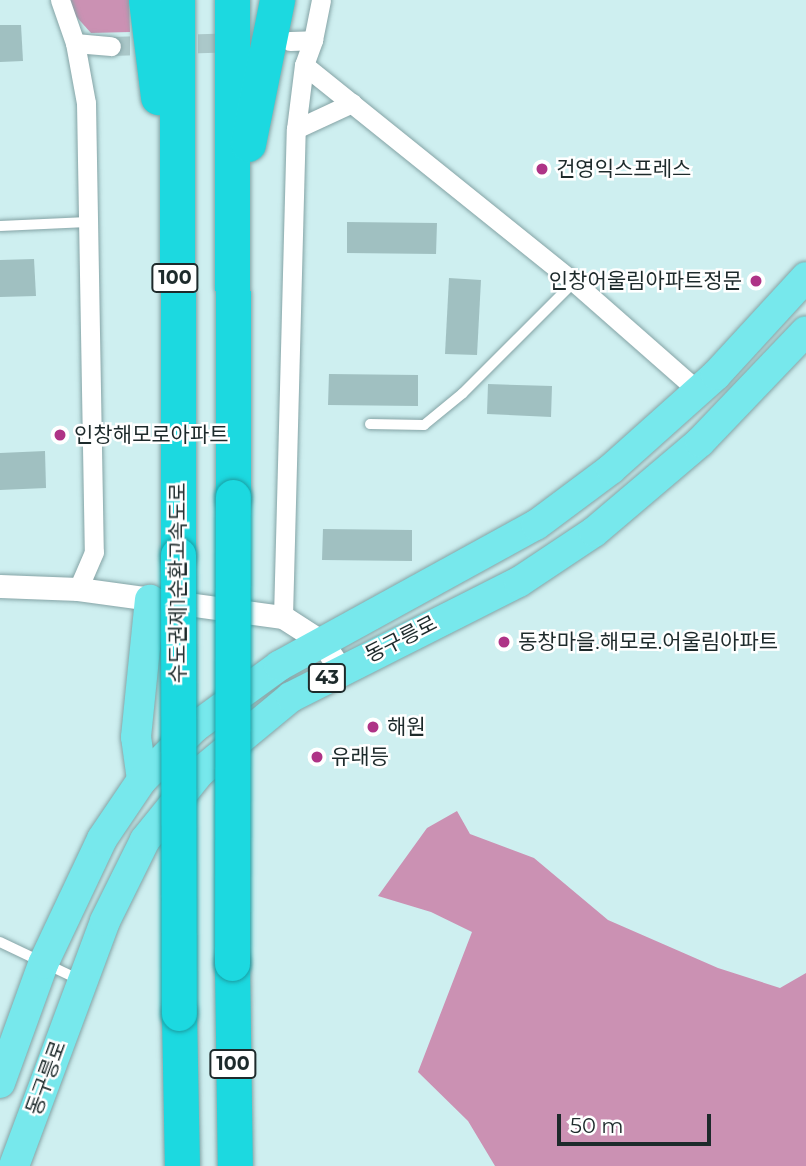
<!DOCTYPE html>
<meta charset="utf-8">
<style>
body{margin:0}
#map{position:relative;width:806px;height:1166px;overflow:hidden;background:#ceeff0;font-family:Montserrat,"Noto Sans KR",sans-serif}
div>[style]{position:absolute}
.forest>*{inset:0;background:#cb91b3}
.building>*{inset:0;background:#a0c0c1}
.minor-tunnel>*{height:19px;margin-top:-9.5px;transform-origin:0;background:repeating-linear-gradient(90deg,#abc8c9 0 19px,transparent 0 29px)}
.roads{filter:drop-shadow(0 0 2px #84a3a5) drop-shadow(0 0 2px #84a3a5)}
.service>*{height:10px;margin:-5px;padding:0 5px;transform-origin:5px;border-radius:5px;background:#fff}
.minor>*{height:19px;margin:-9.5px;padding:0 9.5px;transform-origin:9.5px;border-radius:9.5px;background:#fff}
.tertiary>*{height:23px;margin:-11.5px;padding:0 11.5px;transform-origin:11.5px;border-radius:11.5px;background:#fff}
.primary>*{height:30px;margin:-15px;padding:0 15px;transform-origin:15px;border-radius:15px;background:#77e8ec}
.motorway>*{height:35px;margin:-17.5px;padding:0 17.5px;transform-origin:17.5px;border-radius:17.5px;background:#1cd9e0}
.bridges{filter:drop-shadow(0 0 2px #1c9ca1) drop-shadow(0 0 2px #1c9ca1)}
.motorway-bridge>*{height:35px;margin:-17.5px;padding:0 17.5px;transform-origin:17.5px;border-radius:17.5px;background:#1cd9e0}
.dots>*{width:19px;height:19px;translate:-50% -50%;box-sizing:border-box;border:4px solid #fff;border-radius:50%}
span{translate:-50% -50%;white-space:nowrap;text-align:center;line-height:1.15;-webkit-text-stroke:5px #fff;paint-order:stroke}
.shield-label span{padding:2px 5px;background:#fff;border:2px solid;border-radius:5px;-webkit-text-stroke-width:0}
.shield-label{font-size:19px;color:#1d2a2b;font-weight:700}
.poi-label{font-size:21px;color:#1d2a2b}
.left{translate:0 -50%;text-align:left}
.right{translate:-100% -50%;text-align:right}
.street-label{font-size:21px;color:#1d2a2b}
.scale{position:absolute;left:557px;top:1114px;width:154px;height:32px;box-sizing:border-box;border:4px solid #1d2a2b;border-top:0;padding-left:9px;font-size:21px;line-height:24px;white-space:nowrap;color:#1d2a2b;-webkit-text-stroke:5px #fff;paint-order:stroke}
</style>
<div id="map">
<div class="forest">
<div style="clip-path:polygon(69px 0,129px 0,130px 32px,91px 33px,73px 13px)"></div>
<div style="clip-path:polygon(457px 811px,470px 834px,534px 858px,608px 920px,718px 968px,780px 988px,806px 973px,806px 1166px,495px 1166px,468px 1121px,418px 1072px,472px 932px,431px 912px,378px 896px,427px 828px)"></div>
</div>
<div class="building">
<div style="clip-path:polygon(0 25px,21px 25px,23px 61px,0 62px)"></div>
<div style="clip-path:polygon(347px 222px,437px 223px,436px 254px,347px 253px)"></div>
<div style="clip-path:polygon(34px 259px,36px 296px,0 297px,0 260px)"></div>
<div style="clip-path:polygon(449px 278px,481px 280px,477px 355px,445px 354px)"></div>
<div style="clip-path:polygon(329px 374px,418px 375px,418px 406px,328px 405px)"></div>
<div style="clip-path:polygon(488px 384px,552px 386px,551px 417px,487px 414px)"></div>
<div style="clip-path:polygon(45px 451px,46px 488px,0 490px,0 453px)"></div>
<div style="clip-path:polygon(323px 529px,412px 530px,412px 561px,322px 560px)"></div>
</div>
<div class="minor-tunnel">
<div style="left:111px;top:46px;width:129px;rotate:-1.8deg"></div>
</div>
<div class="roads">
<div class="service">
<div style="left:0;top:226px;width:88px;rotate:-2.6deg"></div>
<div style="left:370px;top:424px;width:54px;rotate:1.1deg"></div>
<div style="left:424px;top:425px;width:50px;rotate:-39.4deg"></div>
<div style="left:463px;top:393px;width:157px;rotate:-45deg"></div>
<div style="left:0;top:942px;width:89px;rotate:25.4deg"></div>
</div>
<div class="minor">
<div style="left:60px;top:0;width:46px;rotate:70.8deg"></div>
<div style="left:75px;top:43px;width:36px;rotate:5deg"></div>
<div style="left:290px;top:41px;width:23px;rotate:-2deg"></div>
<div style="left:313px;top:40px;width:41px;rotate:-78.7deg"></div>
<div style="left:75px;top:43px;width:61px;rotate:79.6deg"></div>
<div style="left:86px;top:103px;width:449px;rotate:89deg"></div>
<div style="left:94px;top:552px;width:40px;rotate:113.4deg"></div>
<div style="left:304px;top:65px;width:346px;rotate:38.8deg"></div>
<div style="left:574px;top:282px;width:165px;rotate:41.3deg"></div>
<div style="left:296px;top:129px;width:62px;rotate:-24.9deg"></div>
<div style="left:283px;top:617px;width:488px;rotate:-88.5deg"></div>
<div style="left:296px;top:129px;width:64px;rotate:-82.9deg"></div>
<div style="left:304px;top:65px;width:27px;rotate:-70deg"></div>
</div>
<div class="tertiary">
<div style="left:0;top:586px;width:78px;rotate:2.2deg"></div>
<div style="left:78px;top:589px;width:207px;rotate:7.8deg"></div>
<div style="left:283px;top:617px;width:46px;rotate:32.7deg"></div>
<div style="left:322px;top:642px;width:34px;rotate:56deg"></div>
</div>
<div class="primary">
<div style="left:142px;top:780px;width:43px;rotate:-97.9deg"></div>
<div style="left:136px;top:737px;width:138px;rotate:-84.2deg"></div>
<div style="left:0;top:1083px;width:127px;rotate:-70.1deg"></div>
<div style="left:43px;top:964px;width:138px;rotate:-64.7deg"></div>
<div style="left:102px;top:839px;width:71px;rotate:-55.9deg"></div>
<div style="left:142px;top:780px;width:75px;rotate:-45deg"></div>
<div style="left:195px;top:727px;width:104px;rotate:-36deg"></div>
<div style="left:279px;top:666px;width:293px;rotate:-28.8deg"></div>
<div style="left:536px;top:525px;width:94px;rotate:-36.7deg"></div>
<div style="left:611px;top:469px;width:141px;rotate:-41.8deg"></div>
<div style="left:716px;top:375px;width:133px;rotate:-47.4deg"></div>
<div style="left:14px;top:1166px;width:261px;rotate:-69.6deg"></div>
<div style="left:105px;top:921px;width:90px;rotate:-63.7deg"></div>
<div style="left:145px;top:840px;width:86px;rotate:-51.1deg"></div>
<div style="left:199px;top:773px;width:119px;rotate:-39.6deg"></div>
<div style="left:291px;top:697px;width:255px;rotate:-26.8deg"></div>
<div style="left:519px;top:582px;width:90px;rotate:-33.7deg"></div>
<div style="left:594px;top:532px;width:139px;rotate:-40.3deg"></div>
<div style="left:700px;top:442px;width:153px;rotate:-46.3deg"></div>
</div>
<div class="motorway">
<div style="left:146px;top:0;width:98px;rotate:82.9deg"></div>
<div style="left:177px;top:0;width:555px;rotate:89.9deg"></div>
<div style="left:232px;top:0;width:497px;rotate:89.9deg"></div>
<div style="left:248px;top:144px;width:147px;rotate:-78.6deg"></div>
<div style="left:232px;top:963px;width:203px;rotate:89.2deg"></div>
<div style="left:179px;top:1013px;width:153px;rotate:88.9deg"></div>
</div>
</div>
<div class="bridges">
<div class="motorway-bridge">
<div style="left:178px;top:555px;width:458px;rotate:89.9deg"></div>
<div style="left:232px;top:963px;width:466px;rotate:-89.9deg"></div>
</div>
</div>
<div class="dots">
<div style="left:542px;top:169px;background:#ae3386"></div>
<div style="left:756px;top:281px;background:#ae3386"></div>
<div style="left:60px;top:435px;background:#ae3386"></div>
<div style="left:504px;top:642px;background:#ae3386"></div>
<div style="left:373px;top:727px;background:#ae3386"></div>
<div style="left:317px;top:757px;background:#ae3386"></div>
</div>
<div class="shield-label">
<span style="left:175px;top:278px">100</span>
<span style="left:327px;top:678px">43</span>
<span style="left:233px;top:1064px">100</span>
</div>
<div class="poi-label">
<span class="left" style="left:556px;top:169px">건영익스프레스</span>
<span class="right" style="left:742px;top:281px">인창어울림아파트정문</span>
<span class="left" style="left:74px;top:435px">인창해모로아파트</span>
<span class="left" style="left:518px;top:642px">동창마을.해모로.어울림아파트</span>
<span class="left" style="left:387px;top:727px">해원</span>
<span class="left" style="left:331px;top:757px">유래등</span>
</div>
<div class="street-label">
<span style="left:178px;top:583px;rotate:-90deg">수도권제1순환고속도로</span>
<span style="left:401px;top:639px;rotate:-27deg">동구릉로</span>
<span style="left:46px;top:1078px;rotate:-70deg">동구릉로</span>
</div>
<div class="scale">50 m</div>
</div>
